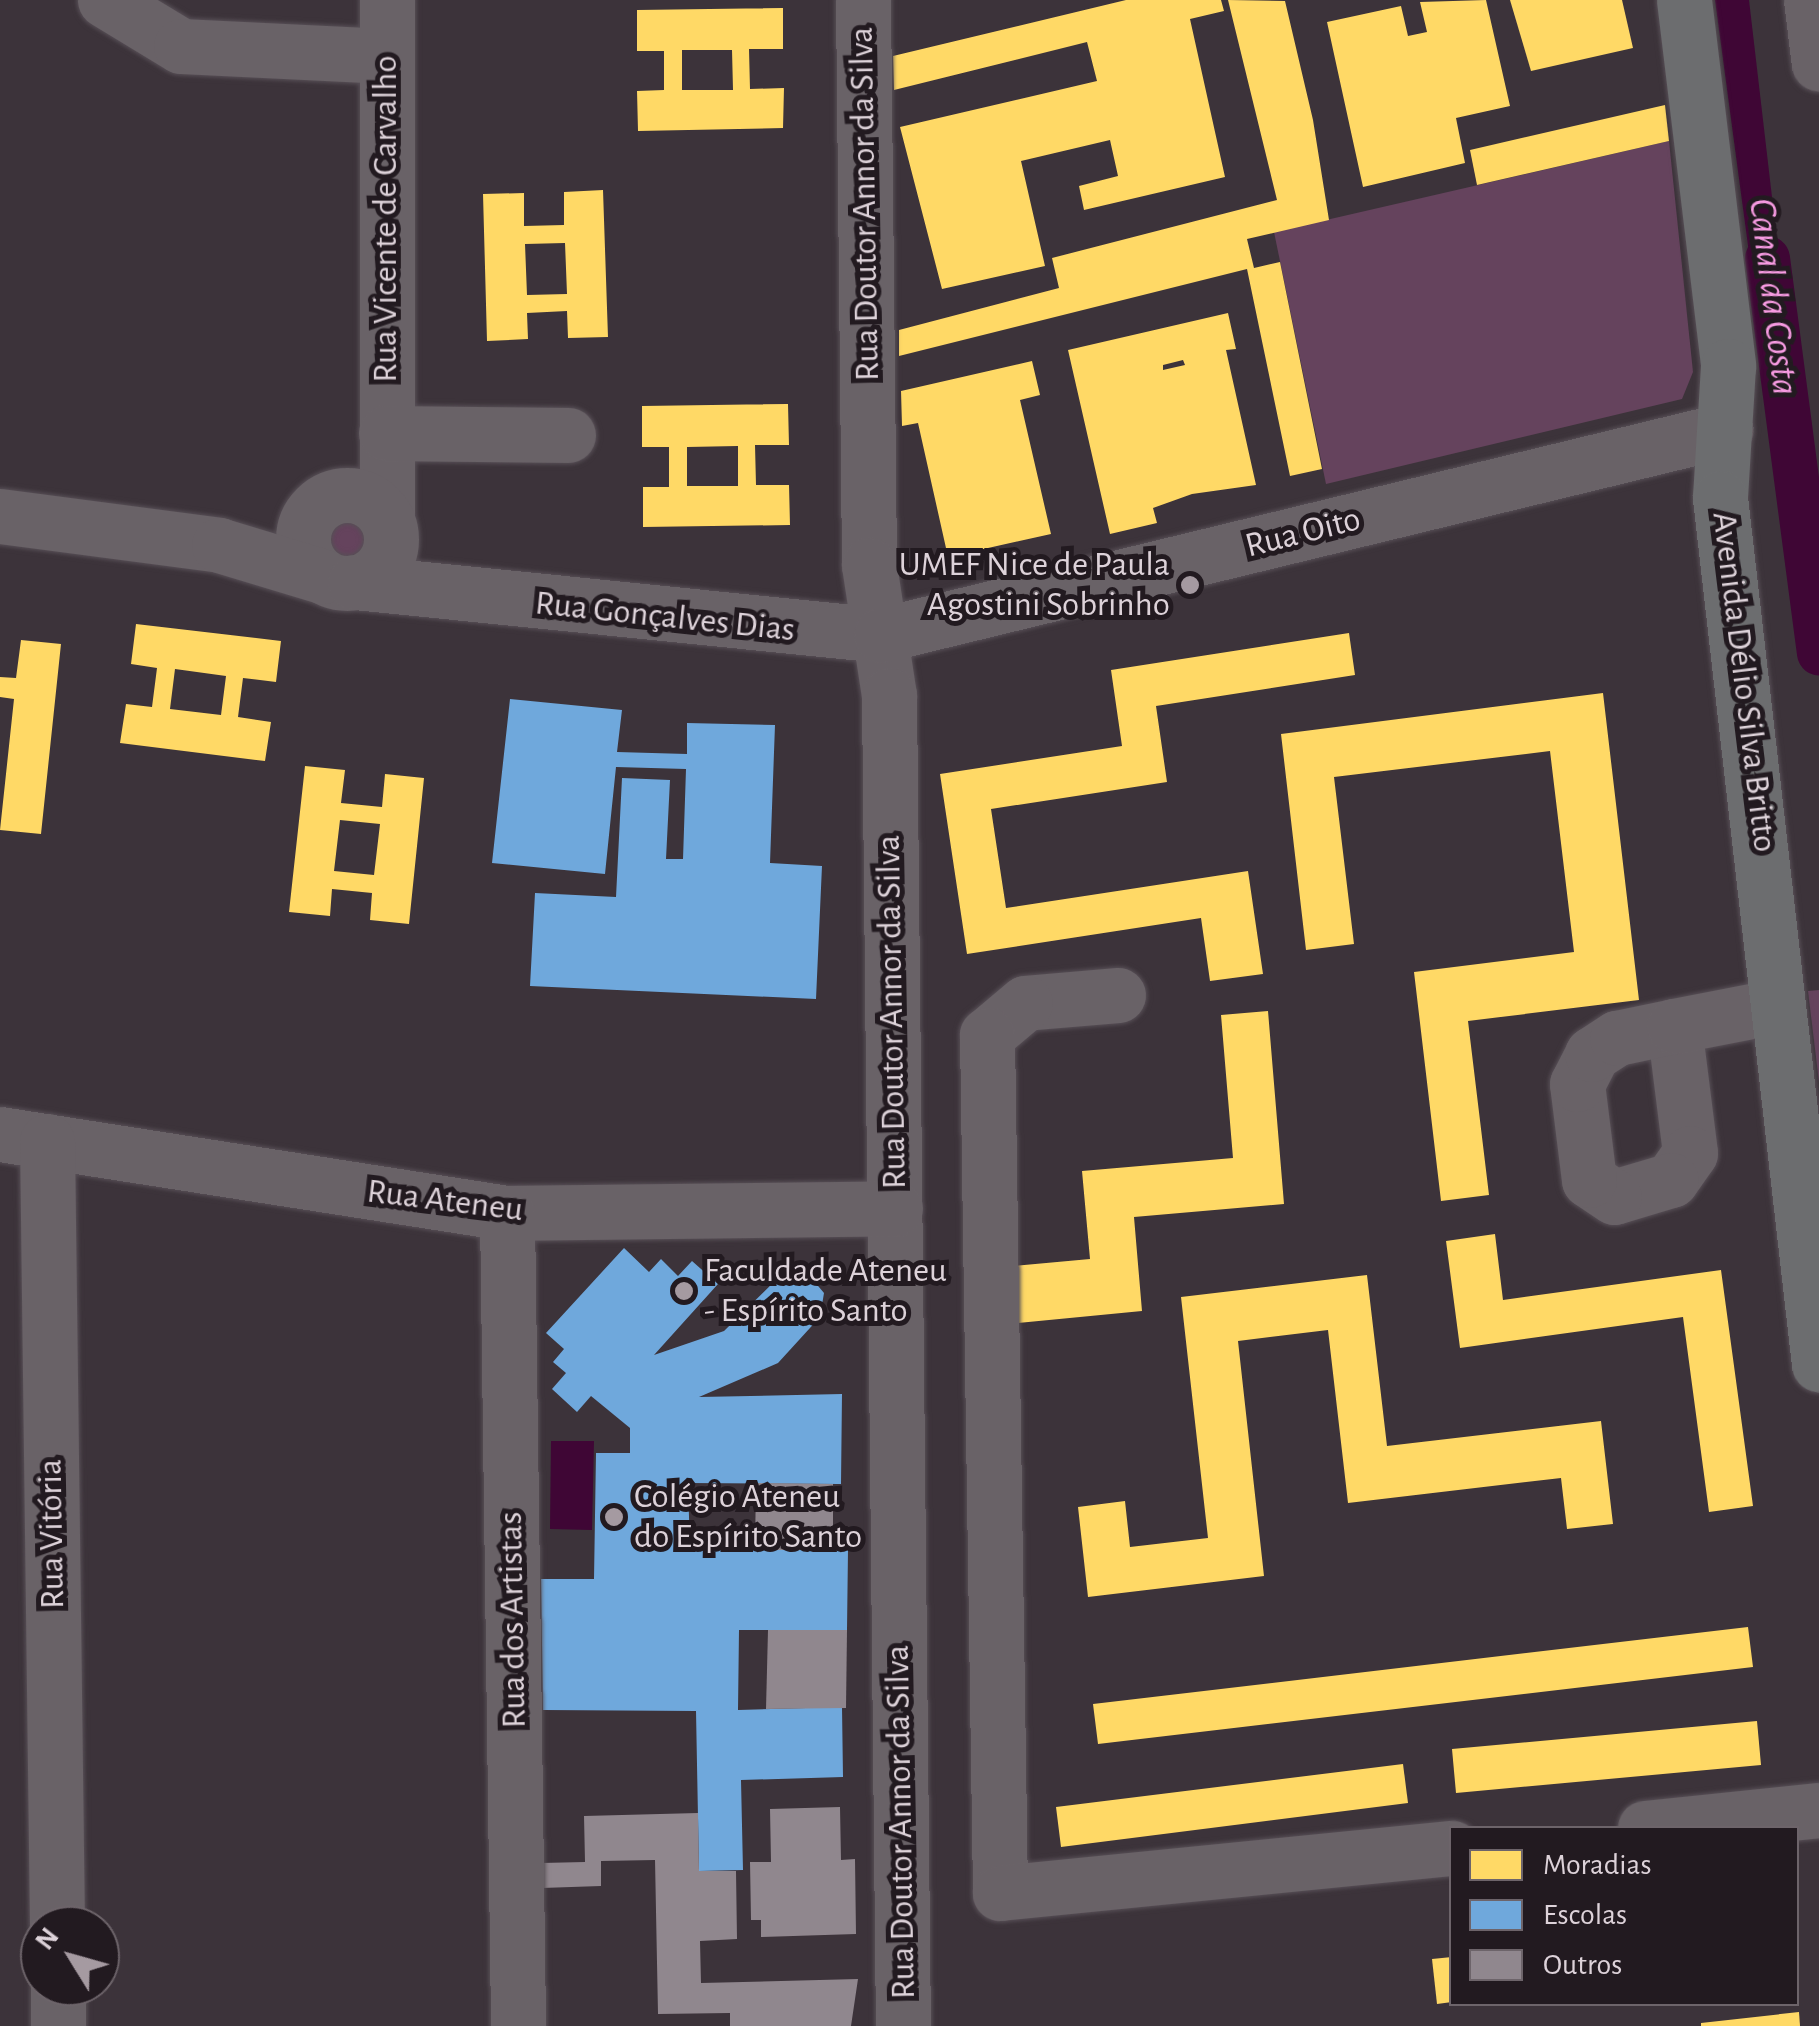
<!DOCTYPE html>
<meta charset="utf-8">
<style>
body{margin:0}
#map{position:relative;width:1819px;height:2026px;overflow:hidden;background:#3c333a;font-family:"Alegreya Sans",sans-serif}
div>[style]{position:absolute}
.green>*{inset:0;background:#65435d}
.round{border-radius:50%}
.water>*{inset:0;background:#3f0635}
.homes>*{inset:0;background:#ffd966}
.schools>*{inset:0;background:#6fa8dc}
.canal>*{height:45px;margin:-22.5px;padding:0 22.5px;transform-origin:22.5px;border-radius:22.5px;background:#3f0635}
.building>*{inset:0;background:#90878e}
.roads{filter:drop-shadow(0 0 2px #574f56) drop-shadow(0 0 2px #574f56)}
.minor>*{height:55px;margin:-27.5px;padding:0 27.5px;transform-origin:27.5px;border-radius:27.5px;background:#696267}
.minor>.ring{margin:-27.5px;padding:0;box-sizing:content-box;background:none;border:55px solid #696267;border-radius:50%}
.major>*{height:55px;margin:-27.5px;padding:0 27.5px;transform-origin:27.5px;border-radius:27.5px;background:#6c6d6f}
.dots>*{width:28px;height:28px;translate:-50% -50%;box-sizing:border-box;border:5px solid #221a20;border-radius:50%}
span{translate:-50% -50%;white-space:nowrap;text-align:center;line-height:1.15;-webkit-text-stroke:10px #221a20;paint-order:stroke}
.street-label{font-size:35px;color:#ddd2d9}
.poi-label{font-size:35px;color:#ddd2d9}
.right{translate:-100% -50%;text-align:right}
.left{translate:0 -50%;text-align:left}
.water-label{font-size:38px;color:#f79be2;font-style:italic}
.legend{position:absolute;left:1449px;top:1826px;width:350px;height:180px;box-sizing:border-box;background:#221a20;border:2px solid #6d646a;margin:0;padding:12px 18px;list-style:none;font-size:30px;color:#ddd2d9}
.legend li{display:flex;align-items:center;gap:20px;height:50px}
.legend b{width:50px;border:2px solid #6d646a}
.north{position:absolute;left:20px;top:1906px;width:100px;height:100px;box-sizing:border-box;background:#221a20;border:2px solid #6d646a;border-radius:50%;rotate:307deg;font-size:28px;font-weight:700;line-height:40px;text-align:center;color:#ddd2d9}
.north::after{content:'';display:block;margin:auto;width:35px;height:45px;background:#a59aa1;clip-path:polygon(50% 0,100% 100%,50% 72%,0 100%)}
</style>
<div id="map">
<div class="green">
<div style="clip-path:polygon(1669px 141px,1693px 372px,1682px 399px,1326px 484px,1274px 232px)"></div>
<div class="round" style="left:316px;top:508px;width:52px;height:52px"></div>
<div style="clip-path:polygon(1819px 990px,1819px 1082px,1808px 991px)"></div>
</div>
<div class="water">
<div style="clip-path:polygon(1715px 0,1749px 0,1786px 317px,1758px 320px)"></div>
<div style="clip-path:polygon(551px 1441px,594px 1441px,592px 1530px,550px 1529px)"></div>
</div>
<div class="homes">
<div style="clip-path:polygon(1126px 0,1221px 0,1224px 11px,1190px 19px,1225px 177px,1084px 210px,1079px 186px,1118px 176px,1110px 140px,1021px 161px,1045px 266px,942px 289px,900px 127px,1097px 81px,1087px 42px,894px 90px,893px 56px)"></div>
<div style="clip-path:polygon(1228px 0,1285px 1px,1313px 120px,1329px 220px,1247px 239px,1254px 268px,1280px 262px,1322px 469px,1290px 476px,1247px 269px,899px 356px,899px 330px,1059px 288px,1052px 258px,1277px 200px)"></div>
<div style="clip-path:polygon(1486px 0,1510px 106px,1456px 118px,1465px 163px,1363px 187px,1327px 22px,1401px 6px,1408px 36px,1427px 32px,1420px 2px)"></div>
<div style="clip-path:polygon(1510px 0,1622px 0,1633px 48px,1531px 71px)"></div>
<div style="clip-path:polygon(evenodd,783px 8px,783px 49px,749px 49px,750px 89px,784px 88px,783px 128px,638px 131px,637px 91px,664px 90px,664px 51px,637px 51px,637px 10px,783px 8px,682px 50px,732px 50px,733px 90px,682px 90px,682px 50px)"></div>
<div style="clip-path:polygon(1665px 105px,1669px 141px,1477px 185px,1470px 150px)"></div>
<div style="clip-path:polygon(evenodd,603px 190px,608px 337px,568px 338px,567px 311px,527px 313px,528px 339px,487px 341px,483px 194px,524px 193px,524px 226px,564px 225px,564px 192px,603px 190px,565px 243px,567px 294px,527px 295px,525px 244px,565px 243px)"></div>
<div style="clip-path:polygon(evenodd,1228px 313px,1236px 349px,1226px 350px,1256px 485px,1192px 494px,1153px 508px,1157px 523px,1110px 534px,1068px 350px,1228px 313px,1183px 360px,1185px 365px,1163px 370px,1163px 365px,1183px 360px)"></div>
<div style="clip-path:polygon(1032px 361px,1040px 395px,1020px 400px,1051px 534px,948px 557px,918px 423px,902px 426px,901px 391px)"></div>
<div style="clip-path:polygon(evenodd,788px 404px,789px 445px,755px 445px,756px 485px,789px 485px,790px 525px,643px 527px,643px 487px,669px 487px,669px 447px,642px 447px,642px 406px,788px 404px,738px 446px,738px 486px,687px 486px,687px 447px,738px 446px)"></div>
<div style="clip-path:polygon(evenodd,136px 624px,281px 641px,276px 682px,243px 678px,238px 717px,271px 722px,265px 761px,120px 743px,126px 704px,152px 707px,157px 668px,131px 664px,136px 624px,175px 669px,226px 676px,221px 715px,170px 709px,175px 669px)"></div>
<div style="clip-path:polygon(1349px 633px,1355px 675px,1156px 706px,1167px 782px,991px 809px,1006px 908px,1248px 871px,1263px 974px,1210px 981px,1201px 918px,967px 954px,940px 774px,1122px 746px,1111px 670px)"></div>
<div style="clip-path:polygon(21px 640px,61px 644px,41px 834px,0 830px,14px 699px,0 697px,0 677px,16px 678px)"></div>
<div style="clip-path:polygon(1603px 693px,1639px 1000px,1468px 1021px,1489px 1195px,1441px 1201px,1414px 972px,1574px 952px,1550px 751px,1334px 777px,1354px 944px,1306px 950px,1281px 734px)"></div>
<div style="clip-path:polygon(evenodd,305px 766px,345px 770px,341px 803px,382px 807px,385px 774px,424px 778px,409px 924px,370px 920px,372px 893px,332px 889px,330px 916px,289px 912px,305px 766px,340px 820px,380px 824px,374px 875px,334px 871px,340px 820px)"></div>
<div style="clip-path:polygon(1268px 1011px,1284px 1204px,1134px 1217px,1142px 1311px,1018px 1323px,1013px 1266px,1090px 1259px,1082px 1171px,1233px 1158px,1221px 1015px)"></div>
<div style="clip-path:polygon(1495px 1234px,1503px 1300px,1721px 1270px,1753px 1506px,1709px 1512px,1683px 1317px,1460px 1348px,1446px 1241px)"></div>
<div style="clip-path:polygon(1367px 1275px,1387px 1446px,1601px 1421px,1613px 1524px,1567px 1529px,1561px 1478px,1348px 1503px,1328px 1330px,1238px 1341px,1264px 1576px,1088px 1597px,1078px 1507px,1125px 1501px,1130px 1547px,1208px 1538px,1181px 1297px)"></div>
<div style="clip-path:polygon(1748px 1627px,1753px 1667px,1098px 1744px,1093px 1704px)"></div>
<div style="clip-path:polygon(1757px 1721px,1761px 1765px,1456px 1793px,1452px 1749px)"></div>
<div style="clip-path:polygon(1403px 1764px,1408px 1803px,1061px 1847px,1056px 1807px)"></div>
<div style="clip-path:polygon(1452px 1957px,1452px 2002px,1437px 2004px,1432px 1959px)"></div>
<div style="clip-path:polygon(1799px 2012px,1800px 2026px,1701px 2026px,1701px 2023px)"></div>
</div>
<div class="schools">
<div style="clip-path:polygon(510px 699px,622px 710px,617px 752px,687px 754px,687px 723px,775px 725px,770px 863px,822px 866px,816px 999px,530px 986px,535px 893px,616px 897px,622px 778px,670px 780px,666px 859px,683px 859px,686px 769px,616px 767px,605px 874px,492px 863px)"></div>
<div style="clip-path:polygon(624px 1248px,649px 1272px,661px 1259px,678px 1276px,692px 1261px,718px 1284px,654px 1355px,724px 1331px,784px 1272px,808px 1274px,824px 1293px,820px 1317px,778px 1363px,699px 1397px,842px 1394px,841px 1484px,688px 1483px,690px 1550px,848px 1550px,847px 1630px,739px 1630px,738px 1710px,842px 1707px,843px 1777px,741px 1780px,743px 1870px,699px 1871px,696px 1711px,543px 1710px,541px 1579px,594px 1579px,596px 1453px,630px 1453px,630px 1428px,591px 1396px,577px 1412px,552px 1389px,566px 1373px,553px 1362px,564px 1349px,546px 1333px)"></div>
</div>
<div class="canal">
<div style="left:1767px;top:258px;width:398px;rotate:82.5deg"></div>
</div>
<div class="building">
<div style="clip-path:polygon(756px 1483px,833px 1484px,833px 1550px,755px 1550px)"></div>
<div style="clip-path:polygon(768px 1630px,847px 1630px,846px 1708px,766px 1709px)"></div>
<div style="clip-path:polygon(840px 1807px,841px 1860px,855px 1859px,856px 1934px,761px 1937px,761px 1920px,751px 1920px,750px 1862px,771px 1862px,770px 1809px)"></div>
<div style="clip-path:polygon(698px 1813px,699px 1871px,736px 1871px,737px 1939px,700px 1941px,701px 1983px,858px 1979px,851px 2026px,730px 2026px,730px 2013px,658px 2014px,655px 1860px,601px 1861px,601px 1886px,542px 1888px,541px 1863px,585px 1862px,584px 1816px)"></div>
</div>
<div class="roads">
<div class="minor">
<div style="left:105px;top:0;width:89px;rotate:31.2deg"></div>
<div style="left:181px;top:46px;width:206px;rotate:2.8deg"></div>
<div style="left:387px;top:0;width:518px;rotate:90deg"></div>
<div style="left:863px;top:0;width:565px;rotate:89.39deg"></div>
<div style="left:869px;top:565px;width:132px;rotate:81.3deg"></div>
<div style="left:889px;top:695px;width:1331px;rotate:89.4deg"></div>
<div style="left:1811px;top:0;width:64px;rotate:82.9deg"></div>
<div style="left:386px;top:433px;width:182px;rotate:0.6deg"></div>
<div class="ring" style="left:303px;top:495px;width:33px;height:33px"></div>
<div style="left:0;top:516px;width:221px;rotate:7.5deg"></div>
<div style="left:219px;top:545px;width:108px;rotate:16.8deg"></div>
<div style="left:355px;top:582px;width:529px;rotate:5.75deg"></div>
<div style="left:881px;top:635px;width:869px;rotate:-13.65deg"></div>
<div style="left:1118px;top:995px;width:93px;rotate:175.1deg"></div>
<div style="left:1025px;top:1003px;width:50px;rotate:139.9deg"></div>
<div style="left:987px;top:1035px;width:858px;rotate:89.13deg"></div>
<div style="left:1000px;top:1893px;width:454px;rotate:-5.7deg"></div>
<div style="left:1674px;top:1026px;width:128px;rotate:82.8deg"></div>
<div style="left:1690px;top:1153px;width:33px;rotate:125deg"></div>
<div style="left:1671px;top:1180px;width:59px;rotate:163.4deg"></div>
<div style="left:1614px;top:1197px;width:30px;rotate:-146deg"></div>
<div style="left:1589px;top:1180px;width:97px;rotate:-97.1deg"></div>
<div style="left:1577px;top:1084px;width:34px;rotate:-63deg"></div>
<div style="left:1592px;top:1054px;width:30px;rotate:-33deg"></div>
<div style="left:1617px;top:1038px;width:58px;rotate:-11.9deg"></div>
<div style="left:1674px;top:1026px;width:105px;rotate:-11deg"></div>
<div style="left:0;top:1134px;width:513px;rotate:8.86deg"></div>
<div style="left:507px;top:1213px;width:388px;rotate:-0.7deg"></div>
<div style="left:47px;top:1141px;width:785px;rotate:89.27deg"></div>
<div style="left:507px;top:1213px;width:813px;rotate:89.22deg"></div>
<div style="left:1645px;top:1828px;width:175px;rotate:-5.9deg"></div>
<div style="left:58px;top:1986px;width:40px;rotate:90deg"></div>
</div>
<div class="major">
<div style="left:1684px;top:0;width:369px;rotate:83.1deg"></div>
<div style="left:1728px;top:366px;width:132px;rotate:93.5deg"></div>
<div style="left:1720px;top:498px;width:872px;rotate:83.48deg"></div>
</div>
</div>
<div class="dots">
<div style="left:1190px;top:585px;background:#a59aa1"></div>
<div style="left:684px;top:1291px;background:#a59aa1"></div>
<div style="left:614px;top:1517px;background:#a59aa1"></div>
</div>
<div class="street-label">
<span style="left:865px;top:204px;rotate:-91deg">Rua Doutor Annor da Silva</span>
<span style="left:386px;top:219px;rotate:-90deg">Rua Vicente de Carvalho</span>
<span style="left:1303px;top:533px;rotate:-14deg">Rua Oito</span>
<span style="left:665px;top:617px;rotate:6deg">Rua Gonçalves Dias</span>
<span style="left:1744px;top:682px;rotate:83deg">Avenida Délio Silva Britto</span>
<span style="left:892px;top:1012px;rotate:-91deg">Rua Doutor Annor da Silva</span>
<span style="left:445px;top:1201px;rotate:7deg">Rua Ateneu</span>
<span style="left:52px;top:1534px;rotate:-91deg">Rua Vitória</span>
<span style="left:513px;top:1620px;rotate:-91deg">Rua dos Artistas</span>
<span style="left:901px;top:1822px;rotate:-91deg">Rua Doutor Annor da Silva</span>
</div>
<div class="poi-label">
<span class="right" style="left:1170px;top:585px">UMEF Nice de Paula<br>Agostini Sobrinho</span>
<span class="left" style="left:704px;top:1291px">Faculdade Ateneu<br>- Espírito Santo</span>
<span class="left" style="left:634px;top:1517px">Colégio Ateneu<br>do Espírito Santo</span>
</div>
<div class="water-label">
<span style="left:1772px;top:297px;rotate:83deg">Canal da Costa</span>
</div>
<ul class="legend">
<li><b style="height:28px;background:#ffd966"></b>Moradias</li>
<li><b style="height:28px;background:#6fa8dc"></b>Escolas</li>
<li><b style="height:28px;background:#90878e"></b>Outros</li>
</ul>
<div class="north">N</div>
</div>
